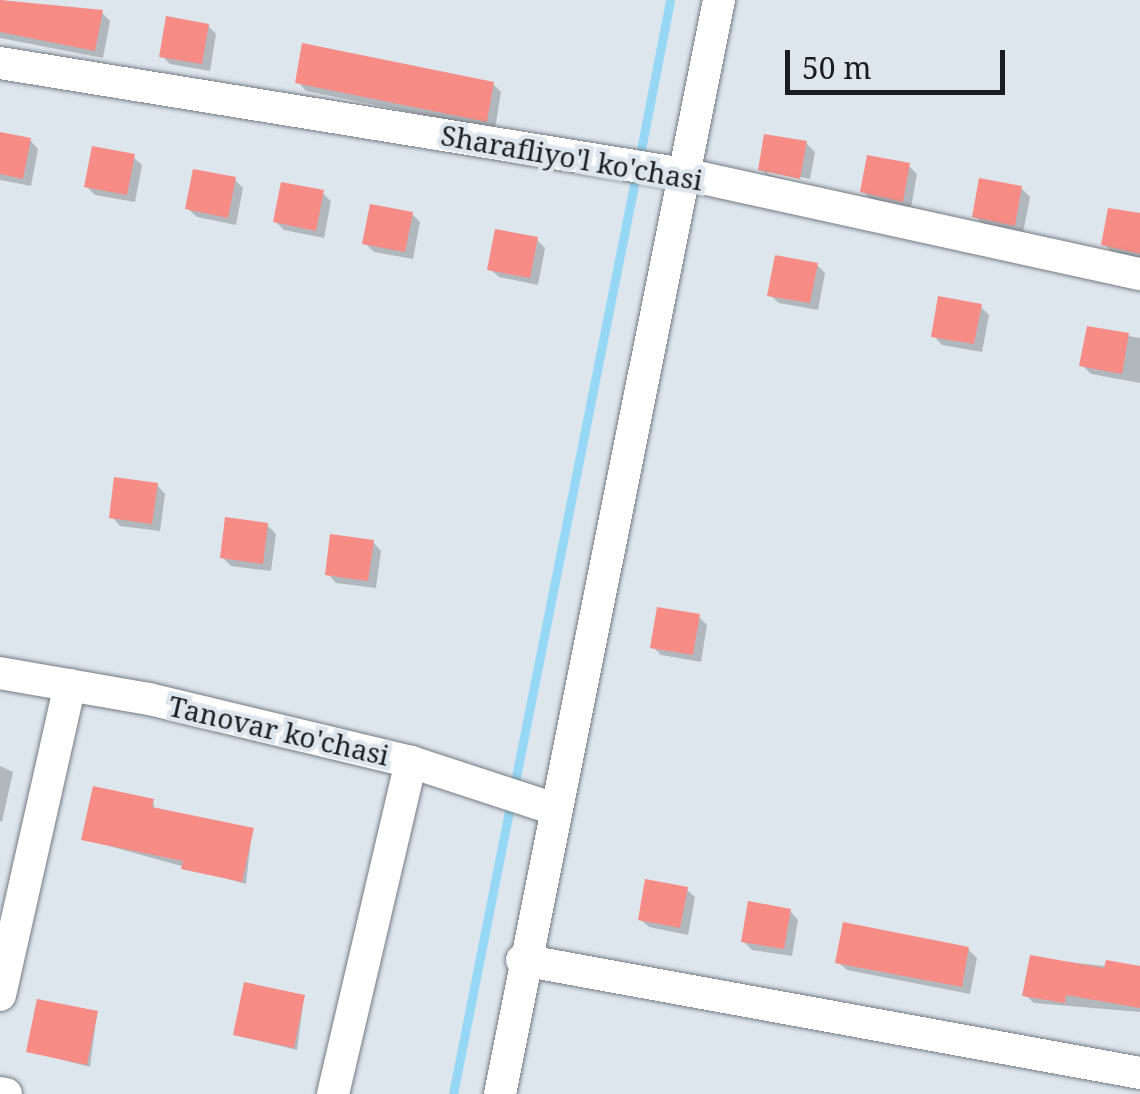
<!DOCTYPE html>
<style>
body{margin:0}
#map{position:relative;width:1140px;height:1094px;overflow:hidden;background:#dee6ed;font-family:"Noto Serif",serif}
div>[style]{position:absolute}
.shadow>*{inset:0;background:#0003}
.stream>*{height:9px;margin:-4.5px;padding:0 4.5px;transform-origin:4.5px;border-radius:4.5px;background:#95d7f4}
.building>*{inset:0;background:#f68c85}
.roads{filter:drop-shadow(0 0 2px #757c82) drop-shadow(0 0 2px #757c82)}
.minor>*{height:32px;margin:-16px;padding:0 16px;transform-origin:16px;border-radius:16px;background:#fff}
span{translate:-50% -50%;white-space:nowrap;text-align:center;line-height:1.15;-webkit-text-stroke:9px #dee6ed;paint-order:stroke}
.street-label{font-size:28px;color:#1a1d1f}
.scale{position:absolute;left:785px;top:50px;width:220px;height:45px;box-sizing:border-box;border:5px solid #1a1d1f;border-top:0;padding-left:12px;font-size:30px;line-height:35px;white-space:nowrap;color:#1a1d1f;-webkit-text-stroke:8px #dee6ed;paint-order:stroke}
</style>
<div id="map">
<div class="shadow">
<div style="clip-path:polygon(0 0,102px 13px,110px 21px,103px 58px,0 38px)"></div>
<div style="clip-path:polygon(208px 26px,216px 34px,210px 71px,170px 64px,162px 56px)"></div>
<div style="clip-path:polygon(298px 82px,493px 84px,501px 92px,495px 129px,306px 91px)"></div>
<div style="clip-path:polygon(0 135px,30px 140px,38px 149px,31px 186px,0 180px)"></div>
<div style="clip-path:polygon(806px 143px,815px 152px,810px 179px,767px 169px,767px 174px,808px 186px,769px 177px,761px 169px)"></div>
<div style="clip-path:polygon(133px 157px,142px 165px,135px 202px,95px 195px,86px 186px)"></div>
<div style="clip-path:polygon(908px 165px,917px 174px,911px 208px,871px 200px,863px 191px)"></div>
<div style="clip-path:polygon(235px 180px,243px 188px,236px 225px,197px 217px,188px 209px)"></div>
<div style="clip-path:polygon(1021px 188px,1030px 197px,1023px 233px,983px 224px,975px 216px)"></div>
<div style="clip-path:polygon(322px 193px,331px 201px,324px 238px,284px 230px,276px 222px)"></div>
<div style="clip-path:polygon(412px 214px,420px 222px,413px 259px,374px 252px,365px 243px)"></div>
<div style="clip-path:polygon(1140px 216px,1140px 259px,1113px 253px,1104px 244px)"></div>
<div style="clip-path:polygon(536px 239px,545px 248px,538px 285px,499px 277px,490px 269px)"></div>
<div style="clip-path:polygon(817px 265px,825px 273px,818px 310px,779px 303px,770px 295px)"></div>
<div style="clip-path:polygon(980px 306px,989px 315px,982px 352px,942px 345px,934px 336px)"></div>
<div style="clip-path:polygon(1089px 329px,1140px 338px,1140px 383px,1091px 374px,1082px 365px)"></div>
<div style="clip-path:polygon(157px 485px,165px 494px,160px 531px,120px 526px,112px 517px)"></div>
<div style="clip-path:polygon(267px 525px,276px 534px,271px 571px,231px 566px,222px 557px)"></div>
<div style="clip-path:polygon(373px 542px,381px 551px,376px 588px,336px 583px,328px 574px)"></div>
<div style="clip-path:polygon(699px 617px,707px 625px,701px 662px,661px 655px,653px 647px)"></div>
<div style="clip-path:polygon(0 766px,13px 772px,2px 822px,0 821px)"></div>
<div style="clip-path:polygon(153px 801px,155px 810px,252px 830px,246px 884px,84px 839px)"></div>
<div style="clip-path:polygon(686px 889px,695px 897px,688px 935px,649px 927px,640px 919px)"></div>
<div style="clip-path:polygon(790px 911px,798px 920px,792px 956px,752px 950px,743px 941px)"></div>
<div style="clip-path:polygon(968px 949px,977px 958px,970px 994px,847px 970px,838px 962px)"></div>
<div style="clip-path:polygon(1032px 958px,1140px 970px,1140px 1012px,1034px 1003px,1025px 995px)"></div>
<div style="clip-path:polygon(304px 997px,297px 1050px,235px 1035px)"></div>
<div style="clip-path:polygon(97px 1014px,90px 1067px,28px 1051px)"></div>
</div>
<div class="stream">
<div style="left:639px;top:160px;width:163px;rotate:-79deg"></div>
<div style="left:514px;top:787px;width:624px;rotate:-78.73deg"></div>
<div style="left:453px;top:1094px;width:298px;rotate:-78.8deg"></div>
</div>
<div class="building">
<div style="clip-path:polygon(0 0,103px 10px,95px 51px,0 32px)"></div>
<div style="clip-path:polygon(166px 16px,209px 24px,202px 64px,159px 57px)"></div>
<div style="clip-path:polygon(302px 43px,494px 82px,487px 122px,295px 83px)"></div>
<div style="clip-path:polygon(0 132px,31px 138px,23px 179px,0 174px)"></div>
<div style="clip-path:polygon(764px 134px,807px 141px,800px 179px,758px 170px)"></div>
<div style="clip-path:polygon(92px 146px,135px 154px,127px 195px,84px 187px)"></div>
<div style="clip-path:polygon(867px 155px,910px 163px,903px 202px,860px 192px)"></div>
<div style="clip-path:polygon(193px 169px,236px 177px,228px 218px,185px 209px)"></div>
<div style="clip-path:polygon(979px 178px,1022px 186px,1015px 226px,972px 217px)"></div>
<div style="clip-path:polygon(281px 182px,324px 190px,316px 231px,273px 222px)"></div>
<div style="clip-path:polygon(370px 204px,413px 212px,405px 252px,362px 244px)"></div>
<div style="clip-path:polygon(1108px 208px,1140px 213px,1140px 254px,1101px 245px)"></div>
<div style="clip-path:polygon(495px 229px,538px 237px,530px 278px,487px 270px)"></div>
<div style="clip-path:polygon(775px 255px,818px 263px,810px 303px,767px 296px)"></div>
<div style="clip-path:polygon(938px 296px,982px 304px,974px 344px,931px 337px)"></div>
<div style="clip-path:polygon(1087px 326px,1129px 333px,1122px 374px,1079px 366px)"></div>
<div style="clip-path:polygon(114px 477px,158px 483px,152px 524px,109px 518px)"></div>
<div style="clip-path:polygon(225px 517px,268px 523px,263px 564px,220px 558px)"></div>
<div style="clip-path:polygon(330px 534px,374px 540px,368px 581px,325px 575px)"></div>
<div style="clip-path:polygon(657px 607px,700px 614px,693px 655px,650px 648px)"></div>
<div style="clip-path:polygon(93px 786px,154px 799px,152px 807px,254px 828px,242px 882px,181px 869px,183px 861px,81px 840px)"></div>
<div style="clip-path:polygon(645px 879px,688px 887px,680px 928px,638px 920px)"></div>
<div style="clip-path:polygon(748px 901px,791px 909px,784px 949px,741px 942px)"></div>
<div style="clip-path:polygon(843px 922px,969px 947px,962px 987px,835px 963px)"></div>
<div style="clip-path:polygon(1030px 955px,1104px 968px,1106px 960px,1140px 966px,1140px 1008px,1066px 995px,1065px 1003px,1022px 996px)"></div>
<div style="clip-path:polygon(244px 982px,305px 995px,294px 1048px,233px 1035px)"></div>
<div style="clip-path:polygon(37px 999px,98px 1011px,87px 1065px,26px 1052px)"></div>
</div>
<div class="roads">
<div class="minor">
<div style="left:0;top:63px;width:693px;rotate:9.22deg"></div>
<div style="left:684px;top:174px;width:467px;rotate:12.4deg"></div>
<div style="left:0;top:673px;width:151px;rotate:9.9deg"></div>
<div style="left:149px;top:699px;width:269px;rotate:13.5deg"></div>
<div style="left:411px;top:762px;width:148px;rotate:18.1deg"></div>
<div style="left:522px;top:960px;width:628px;rotate:10.36deg"></div>
<div style="left:0;top:995px;width:318px;rotate:-77.3deg"></div>
<div style="left:0;top:1093px;width:6px;rotate:9deg"></div>
<div style="left:333px;top:1094px;width:341px;rotate:-76.8deg"></div>
<div style="left:500px;top:1094px;width:1116px;rotate:-78.68deg"></div>
</div>
</div>
<div class="street-label">
<span style="left:572px;top:157px;rotate:10deg">Sharafliyo'l ko'chasi</span>
<span style="left:279px;top:730px;rotate:13deg">Tanovar ko'chasi</span>
</div>
<div class="scale">50 m</div>
</div>
